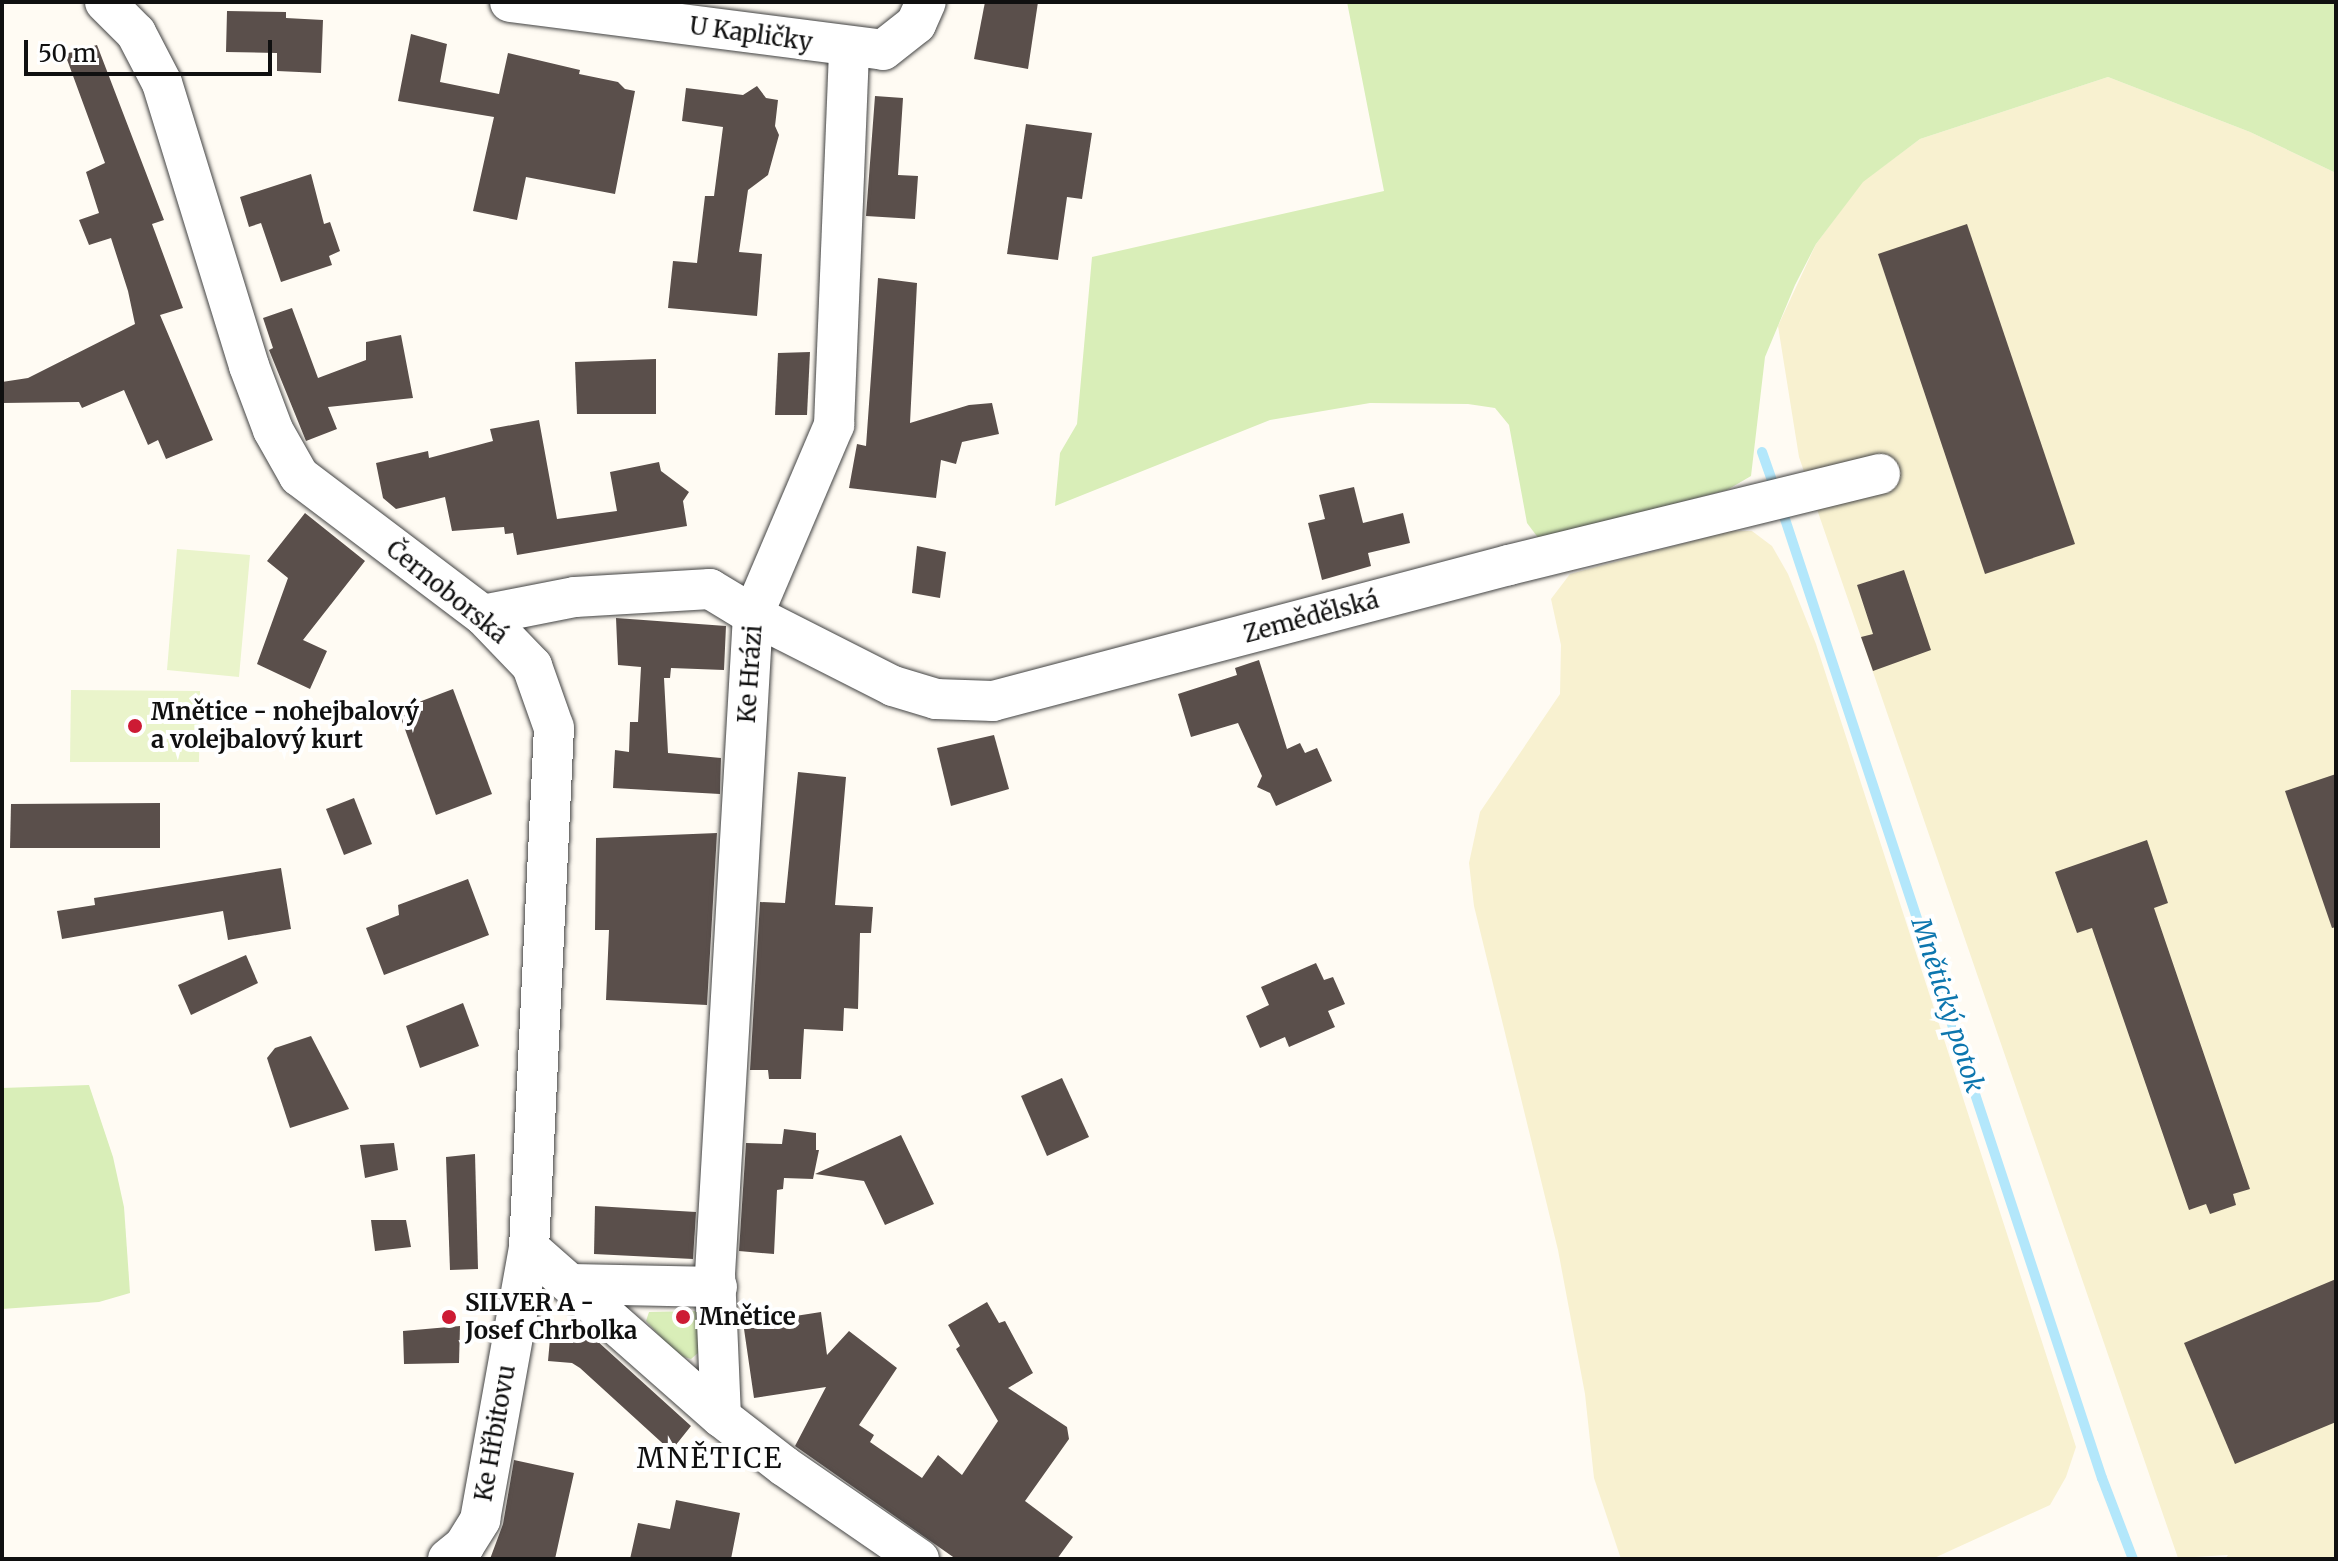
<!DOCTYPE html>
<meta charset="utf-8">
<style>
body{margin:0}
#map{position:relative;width:2338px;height:1561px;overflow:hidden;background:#fffbf3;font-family:Merriweather,serif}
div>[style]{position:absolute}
.farmland>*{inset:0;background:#f8f1d0}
.green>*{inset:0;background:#d9eeb8}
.pitch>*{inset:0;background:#eaf4cb}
.stream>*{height:10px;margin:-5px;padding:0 5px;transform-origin:5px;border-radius:5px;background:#b3e7fb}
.building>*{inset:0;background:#5a4f4b}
.roads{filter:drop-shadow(0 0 2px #434343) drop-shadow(0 0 2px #434343)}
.minor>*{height:40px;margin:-20px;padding:0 20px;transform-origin:20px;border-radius:20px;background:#fff}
.dots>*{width:22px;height:22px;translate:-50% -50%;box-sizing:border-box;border:4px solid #fff;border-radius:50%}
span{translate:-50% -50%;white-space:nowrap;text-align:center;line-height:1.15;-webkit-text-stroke:8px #fff;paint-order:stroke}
.street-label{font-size:24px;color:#101010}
.poi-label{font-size:24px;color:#101010;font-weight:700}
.left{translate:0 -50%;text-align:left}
.water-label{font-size:26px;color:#0d76ae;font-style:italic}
.quarter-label{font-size:28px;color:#101010;letter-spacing:2px}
.frame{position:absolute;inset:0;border:4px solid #101010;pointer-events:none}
.scale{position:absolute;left:24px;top:40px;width:248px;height:36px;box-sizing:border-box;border:4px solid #101010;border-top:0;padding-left:10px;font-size:24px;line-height:28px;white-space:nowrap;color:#101010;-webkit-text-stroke:6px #fff;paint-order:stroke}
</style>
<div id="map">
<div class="farmland">
<div style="clip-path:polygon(2108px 77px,2250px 132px,2336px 173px,2336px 1559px,2225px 1559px,2228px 1555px,2178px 1558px,1799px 457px,1778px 326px,1816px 244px,1862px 182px,1920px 139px)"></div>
<div style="clip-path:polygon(1730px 531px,1752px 531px,1772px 546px,1788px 574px,1816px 644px,2076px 1447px,2066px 1477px,2050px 1505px,1932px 1559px,1621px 1559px,1594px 1478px,1585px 1394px,1558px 1250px,1474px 906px,1469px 863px,1480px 812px,1560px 694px,1561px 645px,1551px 599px,1570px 574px)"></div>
</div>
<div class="green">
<div style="clip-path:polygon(1347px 2px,2336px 2px,2336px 173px,2250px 132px,2108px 77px,1920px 139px,1863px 182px,1816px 244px,1795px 285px,1765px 357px,1751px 476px,1727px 490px,1539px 539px,1527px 523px,1509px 425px,1495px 408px,1468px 404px,1370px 403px,1270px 420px,1055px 506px,1060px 453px,1077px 424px,1092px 257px,1384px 191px)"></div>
<div style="clip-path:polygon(89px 1085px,113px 1157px,124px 1207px,130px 1293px,99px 1302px,2px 1309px,2px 1088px)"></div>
<div style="clip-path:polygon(697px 1311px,701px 1314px,698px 1353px,691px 1359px,677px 1355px,646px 1321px,649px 1312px)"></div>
</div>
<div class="pitch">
<div style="clip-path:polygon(177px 549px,250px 555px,239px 677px,167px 670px)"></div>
<div style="clip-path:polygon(71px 690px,200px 691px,199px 762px,70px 762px)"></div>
</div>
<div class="stream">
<div style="left:1762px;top:452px;width:42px;rotate:70.7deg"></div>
<div style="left:1781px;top:507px;width:1023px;rotate:71.71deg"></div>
<div style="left:2102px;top:1478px;width:87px;rotate:69.1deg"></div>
</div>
<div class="building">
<div style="clip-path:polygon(985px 2px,1038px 2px,1028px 69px,974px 59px)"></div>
<div style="clip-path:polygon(227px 11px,286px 12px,286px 18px,323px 20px,321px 73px,277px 71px,277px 53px,226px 52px)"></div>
<div style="clip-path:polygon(411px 34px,447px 44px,440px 82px,499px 94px,508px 53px,580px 70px,579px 74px,618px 82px,625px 89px,635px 91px,615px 194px,526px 177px,517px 220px,473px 211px,494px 117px,398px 101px)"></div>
<div style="clip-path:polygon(97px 45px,164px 220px,152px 224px,183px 308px,160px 315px,213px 440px,166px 459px,158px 440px,148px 445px,124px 390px,82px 408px,79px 402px,2px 403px,2px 382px,28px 378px,135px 324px,128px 291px,111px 238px,89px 245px,79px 220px,99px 213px,86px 172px,105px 163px,65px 54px)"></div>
<div style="clip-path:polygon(757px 86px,766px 98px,778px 100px,775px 126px,779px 135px,768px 175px,748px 190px,739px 252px,762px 254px,757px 316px,668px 308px,673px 261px,697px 263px,705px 196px,714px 196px,723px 127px,682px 121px,686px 88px,743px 95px)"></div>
<div style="clip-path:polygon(875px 96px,903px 98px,898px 175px,918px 176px,915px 219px,866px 216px)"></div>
<div style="clip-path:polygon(1026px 124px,1092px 133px,1082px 199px,1067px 197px,1058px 260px,1007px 254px)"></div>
<div style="clip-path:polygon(311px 174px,324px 224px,330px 222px,340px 251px,329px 256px,332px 265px,281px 282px,261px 223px,249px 227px,240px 197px)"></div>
<div style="clip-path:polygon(1967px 224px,2075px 544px,1985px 574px,1878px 254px)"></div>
<div style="clip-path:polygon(878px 278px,917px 283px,910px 423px,969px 405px,992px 403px,999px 434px,962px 442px,956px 464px,941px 460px,936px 498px,849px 488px,857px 444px,866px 446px)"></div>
<div style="clip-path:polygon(292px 308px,318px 378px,366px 360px,366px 342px,401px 335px,413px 398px,328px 407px,337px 429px,306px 441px,269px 350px,273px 348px,263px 318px)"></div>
<div style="clip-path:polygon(810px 352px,807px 415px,775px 415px,778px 353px)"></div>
<div style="clip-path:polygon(656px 359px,656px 414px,577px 414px,575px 362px)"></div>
<div style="clip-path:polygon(539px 420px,557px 519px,617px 511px,610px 472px,659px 462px,661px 471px,689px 492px,683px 501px,687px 526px,517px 555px,513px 533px,505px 534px,504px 527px,452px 531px,445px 497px,396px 509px,383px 498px,376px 463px,428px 451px,429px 458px,493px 441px,490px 429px)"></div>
<div style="clip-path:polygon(1354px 487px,1363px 523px,1403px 513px,1410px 543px,1368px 553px,1371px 566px,1322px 580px,1308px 523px,1325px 519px,1319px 495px)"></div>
<div style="clip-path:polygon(305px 513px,365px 561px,303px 640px,327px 651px,310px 689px,257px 664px,288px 578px,267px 561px)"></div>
<div style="clip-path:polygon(917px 546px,946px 552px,940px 598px,912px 593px)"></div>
<div style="clip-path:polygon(1904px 570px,1931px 650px,1873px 671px,1861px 637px,1873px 634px,1857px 585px)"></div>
<div style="clip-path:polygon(616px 618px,726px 626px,724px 670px,671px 668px,670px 678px,664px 678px,668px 753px,721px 758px,720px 794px,613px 788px,615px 750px,629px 752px,630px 722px,638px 722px,641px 667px,618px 665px)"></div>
<div style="clip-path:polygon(1259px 660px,1287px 749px,1300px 743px,1305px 753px,1317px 748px,1332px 781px,1276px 806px,1270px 793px,1257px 787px,1262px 776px,1238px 723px,1191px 737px,1178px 694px,1237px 675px,1235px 668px)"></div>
<div style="clip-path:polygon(453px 689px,492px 794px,436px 815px,398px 710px)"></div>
<div style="clip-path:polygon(994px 735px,1009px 789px,951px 806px,937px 748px)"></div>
<div style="clip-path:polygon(798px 772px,846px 777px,835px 905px,873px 907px,871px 933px,860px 933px,858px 1009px,844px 1008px,843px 1031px,804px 1029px,801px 1079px,769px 1079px,768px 1070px,750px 1070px,760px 902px,785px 903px)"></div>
<div style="clip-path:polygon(2336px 774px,2336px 927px,2332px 928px,2285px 791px)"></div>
<div style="clip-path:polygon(354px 798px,372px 844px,344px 855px,326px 809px)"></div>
<div style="clip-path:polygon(160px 803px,160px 848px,10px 848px,11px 804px)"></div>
<div style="clip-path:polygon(717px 833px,707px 1005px,606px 1000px,609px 930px,595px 930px,596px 838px)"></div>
<div style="clip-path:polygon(2147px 840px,2168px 903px,2154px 908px,2250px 1189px,2233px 1194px,2236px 1205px,2210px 1214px,2206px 1204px,2189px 1210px,2092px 928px,2077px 933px,2055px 872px)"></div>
<div style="clip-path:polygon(281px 868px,291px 929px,228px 940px,223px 911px,62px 939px,57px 911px,95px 905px,94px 898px)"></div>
<div style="clip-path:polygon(468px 879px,489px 935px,384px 975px,366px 928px,399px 915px,398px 905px)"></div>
<div style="clip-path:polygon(246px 955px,258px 983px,191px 1015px,178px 985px)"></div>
<div style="clip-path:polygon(1316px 963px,1324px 980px,1333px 977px,1345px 1004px,1328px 1011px,1335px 1027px,1289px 1047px,1285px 1037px,1260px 1048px,1246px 1016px,1269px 1005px,1261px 987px)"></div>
<div style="clip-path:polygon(463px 1003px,479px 1046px,420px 1068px,406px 1026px)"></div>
<div style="clip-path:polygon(311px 1036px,349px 1109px,290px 1128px,267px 1058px,275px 1048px)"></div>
<div style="clip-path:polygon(1062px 1078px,1089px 1137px,1047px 1156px,1021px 1096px)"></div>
<div style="clip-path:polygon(784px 1129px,816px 1133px,816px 1150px,819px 1150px,813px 1179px,784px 1178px,783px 1189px,777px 1190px,774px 1254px,739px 1251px,746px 1143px,782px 1144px)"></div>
<div style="clip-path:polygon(901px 1135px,934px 1204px,885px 1225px,864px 1181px,815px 1174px)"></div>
<div style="clip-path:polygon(394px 1143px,398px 1170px,365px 1178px,360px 1145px)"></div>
<div style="clip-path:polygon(475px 1154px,478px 1269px,450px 1270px,446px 1157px)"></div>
<div style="clip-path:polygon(595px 1206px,696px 1212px,693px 1259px,594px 1254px)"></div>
<div style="clip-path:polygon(371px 1220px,406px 1220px,411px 1247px,375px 1251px)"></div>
<div style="clip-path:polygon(2336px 1279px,2336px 1422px,2235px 1464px,2184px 1343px)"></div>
<div style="clip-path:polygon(987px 1302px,999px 1323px,1005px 1321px,1033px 1373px,1008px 1388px,1067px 1427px,1069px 1439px,1025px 1501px,1073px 1537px,1057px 1559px,956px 1559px,795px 1446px,826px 1387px,754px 1398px,744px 1329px,776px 1325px,776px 1319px,821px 1312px,827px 1355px,849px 1331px,897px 1368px,859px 1425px,874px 1435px,870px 1442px,922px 1478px,938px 1455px,962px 1475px,998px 1421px,956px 1349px,960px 1346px,948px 1325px)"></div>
<div style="clip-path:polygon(460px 1326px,459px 1363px,404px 1364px,403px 1331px)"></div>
<div style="clip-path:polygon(551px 1328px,585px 1330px,691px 1426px,671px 1451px,580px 1368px,572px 1363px,548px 1361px)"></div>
<div style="clip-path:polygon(514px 1460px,574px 1473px,555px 1559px,490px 1559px,503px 1524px)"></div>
<div style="clip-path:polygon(676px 1500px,740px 1513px,731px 1559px,630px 1559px,638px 1523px,670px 1529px)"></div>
</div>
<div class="roads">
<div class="minor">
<div style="left:105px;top:2px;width:44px;rotate:45deg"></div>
<div style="left:136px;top:33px;width:56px;rotate:62.5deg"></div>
<div style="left:162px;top:83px;width:296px;rotate:72.9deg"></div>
<div style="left:249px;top:366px;width:68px;rotate:69.4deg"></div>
<div style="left:273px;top:430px;width:53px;rotate:60.5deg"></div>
<div style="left:299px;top:476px;width:231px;rotate:37.1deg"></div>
<div style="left:483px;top:615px;width:71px;rotate:46.1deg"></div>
<div style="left:532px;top:666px;width:66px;rotate:70.5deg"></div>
<div style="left:554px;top:728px;width:521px;rotate:92.75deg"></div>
<div style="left:529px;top:1248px;width:256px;rotate:41.4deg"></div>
<div style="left:721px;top:1417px;width:80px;rotate:37.9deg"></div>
<div style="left:784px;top:1466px;width:164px;rotate:34.6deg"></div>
<div style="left:510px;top:2px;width:376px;rotate:7.3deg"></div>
<div style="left:883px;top:50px;width:42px;rotate:-38.2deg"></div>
<div style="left:916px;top:24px;width:24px;rotate:-66deg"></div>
<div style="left:483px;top:615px;width:94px;rotate:-11.1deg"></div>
<div style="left:575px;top:597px;width:135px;rotate:-3.4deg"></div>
<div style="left:710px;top:589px;width:50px;rotate:31.2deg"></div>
<div style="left:753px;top:615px;width:157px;rotate:26.9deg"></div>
<div style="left:893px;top:686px;width:45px;rotate:16.8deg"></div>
<div style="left:936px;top:699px;width:57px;rotate:2deg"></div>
<div style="left:993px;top:701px;width:534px;rotate:-14.77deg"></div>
<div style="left:1509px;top:565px;width:382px;rotate:-13.8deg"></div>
<div style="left:571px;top:1284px;width:146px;rotate:1.2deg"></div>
<div style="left:721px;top:1417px;width:143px;rotate:-92.4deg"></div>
<div style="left:715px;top:1274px;width:660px;rotate:-86.7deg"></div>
<div style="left:753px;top:615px;width:207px;rotate:-66.9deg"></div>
<div style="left:834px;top:425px;width:377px;rotate:-87.7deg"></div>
<div style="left:448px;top:1559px;width:21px;rotate:-39deg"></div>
<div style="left:464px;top:1546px;width:31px;rotate:-58deg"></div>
<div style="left:480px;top:1520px;width:276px;rotate:-79.8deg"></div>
</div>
</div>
<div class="dots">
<div style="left:135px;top:726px;background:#cd1b34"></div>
<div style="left:449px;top:1317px;background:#cd1b34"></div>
<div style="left:683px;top:1317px;background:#cd1b34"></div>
</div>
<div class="street-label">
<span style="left:751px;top:34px;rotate:8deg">U Kapličky</span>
<span style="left:447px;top:592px;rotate:39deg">Černoborská</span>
<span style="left:1311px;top:617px;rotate:-15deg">Zemědělská</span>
<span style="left:750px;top:674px;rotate:-86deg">Ke Hrázi</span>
<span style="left:495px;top:1433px;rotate:-80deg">Ke Hřbitovu</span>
</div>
<div class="poi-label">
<span class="left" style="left:151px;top:726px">Mnětice - nohejbalový<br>a volejbalový kurt</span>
<span class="left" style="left:465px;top:1317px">SILVER A -<br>Josef Chrbolka</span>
<span class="left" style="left:699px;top:1317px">Mnětice</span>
</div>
<div class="water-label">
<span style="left:1948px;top:1005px;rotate:72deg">Mnětický potok</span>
</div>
<div class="quarter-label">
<span style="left:710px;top:1458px">MNĚTICE</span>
</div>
<div class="frame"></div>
<div class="scale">50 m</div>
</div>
